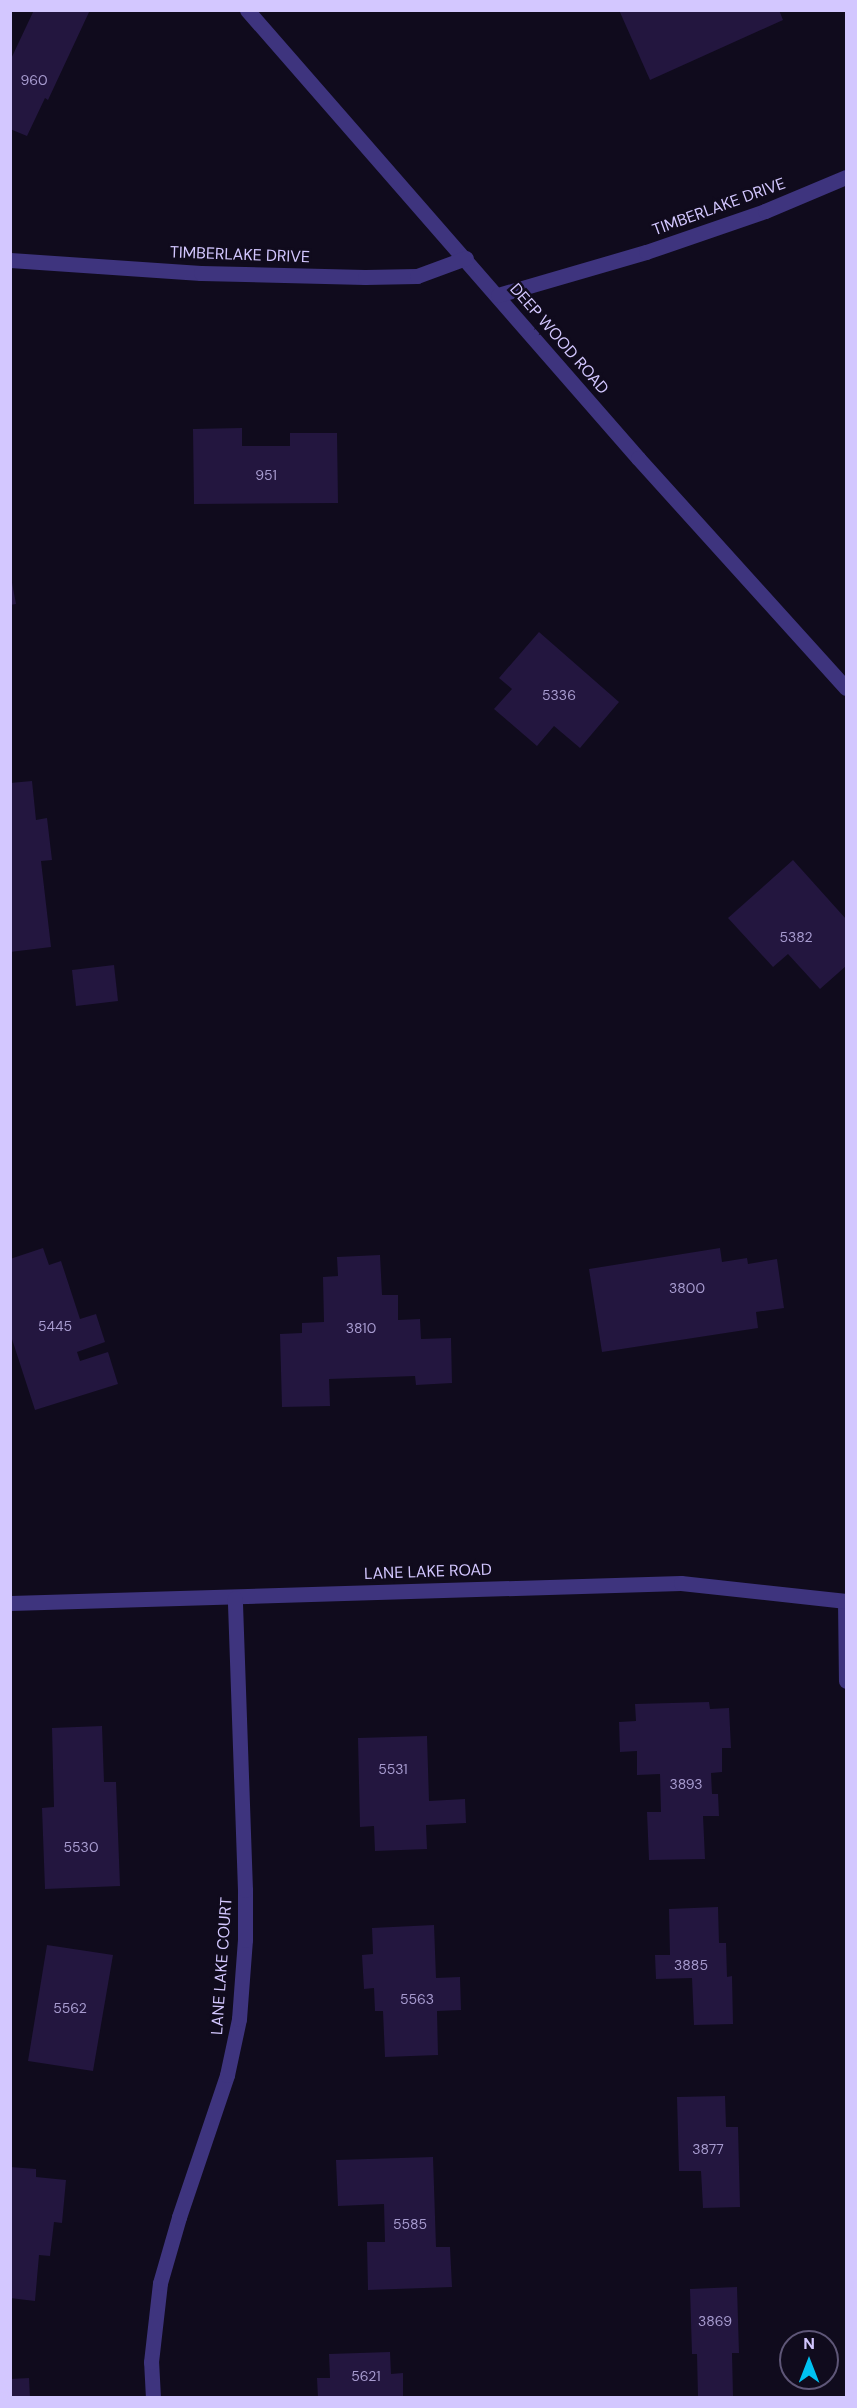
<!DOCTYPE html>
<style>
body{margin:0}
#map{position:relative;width:857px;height:2408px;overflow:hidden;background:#100b1d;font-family:"DM Sans",sans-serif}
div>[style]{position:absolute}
.building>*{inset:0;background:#23163f}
.minor>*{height:15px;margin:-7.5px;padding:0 7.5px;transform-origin:7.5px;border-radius:7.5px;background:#3e347e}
span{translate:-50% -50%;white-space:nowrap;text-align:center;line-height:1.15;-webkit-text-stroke:5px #100b1d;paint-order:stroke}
.number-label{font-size:14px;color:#a79bcf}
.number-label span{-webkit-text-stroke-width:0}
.street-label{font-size:16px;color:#d3c7ff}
.frame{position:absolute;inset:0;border:12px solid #d3c7ff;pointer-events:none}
.north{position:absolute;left:779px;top:2330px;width:60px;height:60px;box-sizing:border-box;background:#100b1d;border:2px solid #5e5677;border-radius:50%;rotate:0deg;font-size:16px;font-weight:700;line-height:24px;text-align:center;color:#d3c7ff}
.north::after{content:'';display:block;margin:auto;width:21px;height:27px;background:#00c2f2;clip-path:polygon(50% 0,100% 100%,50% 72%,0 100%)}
</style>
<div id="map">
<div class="building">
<div style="clip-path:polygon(34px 10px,90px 10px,48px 100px,45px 98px,27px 136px,10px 129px,10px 61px)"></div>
<div style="clip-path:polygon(619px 10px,779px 10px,783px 20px,650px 80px)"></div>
<div style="clip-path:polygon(242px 428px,242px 446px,290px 446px,290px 433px,337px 433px,338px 503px,194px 504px,193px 429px)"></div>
<div style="clip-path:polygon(10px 572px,16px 604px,10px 605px)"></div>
<div style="clip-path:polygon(539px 632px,619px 702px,580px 748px,554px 726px,537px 746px,494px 709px,512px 689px,499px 678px)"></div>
<div style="clip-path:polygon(32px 781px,36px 820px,47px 818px,52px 860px,41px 861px,51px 947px,10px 952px,10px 783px)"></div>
<div style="clip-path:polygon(793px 860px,846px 919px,846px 966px,820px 989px,788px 954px,773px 967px,728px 918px)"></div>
<div style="clip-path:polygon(114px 965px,118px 1001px,76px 1006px,72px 970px)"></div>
<div style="clip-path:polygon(43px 1248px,49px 1265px,61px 1261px,80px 1319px,96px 1314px,105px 1342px,77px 1352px,80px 1361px,108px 1352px,118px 1384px,35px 1410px,10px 1333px,10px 1259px)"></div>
<div style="clip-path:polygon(720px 1248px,722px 1262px,747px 1258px,748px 1264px,777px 1259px,784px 1308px,756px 1312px,758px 1328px,602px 1352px,589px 1269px)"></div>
<div style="clip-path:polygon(380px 1255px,382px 1295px,398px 1295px,398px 1320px,420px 1319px,421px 1339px,451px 1338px,452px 1383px,416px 1385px,415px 1376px,329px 1379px,330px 1406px,282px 1407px,280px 1334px,302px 1333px,302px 1323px,324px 1322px,323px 1277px,338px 1276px,337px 1257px)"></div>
<div style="clip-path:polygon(709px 1702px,710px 1709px,729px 1708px,731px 1748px,722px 1748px,722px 1772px,711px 1773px,712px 1794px,718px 1794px,719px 1816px,703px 1816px,705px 1859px,649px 1860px,647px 1812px,661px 1812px,660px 1774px,637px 1775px,637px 1751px,620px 1752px,619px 1722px,636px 1721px,635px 1704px)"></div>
<div style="clip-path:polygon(102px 1726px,104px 1782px,116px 1782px,120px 1886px,45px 1889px,42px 1808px,54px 1807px,52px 1728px)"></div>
<div style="clip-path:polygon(427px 1736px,429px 1801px,465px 1799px,466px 1823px,426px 1825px,427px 1849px,375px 1851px,374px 1826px,360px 1827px,358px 1738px)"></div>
<div style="clip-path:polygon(718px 1907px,719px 1943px,726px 1943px,727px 1977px,732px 1976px,733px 2024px,694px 2025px,692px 1978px,656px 1979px,655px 1955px,670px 1955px,669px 1909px)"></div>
<div style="clip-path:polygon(434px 1925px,436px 1978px,460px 1977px,461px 2010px,437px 2011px,438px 2055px,385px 2057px,383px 2011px,375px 2011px,374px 1988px,364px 1989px,362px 1955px,373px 1954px,372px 1928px)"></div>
<div style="clip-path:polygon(47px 1945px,113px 1955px,93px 2071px,28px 2061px)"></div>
<div style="clip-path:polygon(725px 2096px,726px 2127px,738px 2127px,740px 2207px,703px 2208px,701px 2171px,679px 2171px,677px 2097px)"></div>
<div style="clip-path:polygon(433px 2157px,436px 2247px,450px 2247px,452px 2287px,368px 2290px,367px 2242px,385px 2242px,384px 2204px,338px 2206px,336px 2160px)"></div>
<div style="clip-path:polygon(10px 2167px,36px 2169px,36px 2177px,66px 2180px,62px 2223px,54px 2222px,50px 2256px,39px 2255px,35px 2301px,10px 2298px)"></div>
<div style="clip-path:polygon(737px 2287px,739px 2353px,732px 2353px,733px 2396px,698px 2397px,697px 2354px,692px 2354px,690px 2289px)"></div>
<div style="clip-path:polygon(390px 2352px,391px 2374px,403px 2373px,403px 2398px,318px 2398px,317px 2378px,330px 2378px,329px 2354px)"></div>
<div style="clip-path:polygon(29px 2378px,30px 2398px,10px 2398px,10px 2379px)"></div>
</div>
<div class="minor">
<div style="left:247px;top:10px;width:595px;rotate:48.89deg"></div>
<div style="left:638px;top:458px;width:310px;rotate:47.9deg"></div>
<div style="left:10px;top:260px;width:191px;rotate:3.9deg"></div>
<div style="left:201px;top:273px;width:164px;rotate:1.4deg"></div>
<div style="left:365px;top:277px;width:52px;rotate:-1.1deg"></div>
<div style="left:417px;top:276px;width:52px;rotate:-20.2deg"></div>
<div style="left:498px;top:295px;width:154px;rotate:-16.2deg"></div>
<div style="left:646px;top:252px;width:126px;rotate:-19deg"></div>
<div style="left:765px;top:211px;width:88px;rotate:-22.8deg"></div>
<div style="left:845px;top:1601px;width:80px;rotate:89.3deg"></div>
<div style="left:10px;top:1603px;width:671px;rotate:-1.71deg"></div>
<div style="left:681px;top:1583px;width:166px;rotate:6.2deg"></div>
<div style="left:153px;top:2398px;width:36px;rotate:-93deg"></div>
<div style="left:151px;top:2362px;width:80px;rotate:-83.5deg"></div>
<div style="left:160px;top:2283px;width:69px;rotate:-73.9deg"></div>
<div style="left:179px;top:2217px;width:150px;rotate:-71.3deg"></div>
<div style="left:227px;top:2075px;width:57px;rotate:-77.9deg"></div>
<div style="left:239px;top:2019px;width:79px;rotate:-85.7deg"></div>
<div style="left:245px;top:1940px;width:50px;rotate:-90deg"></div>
<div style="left:245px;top:1890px;width:292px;rotate:-92deg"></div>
</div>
<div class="number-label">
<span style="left:34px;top:80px">960</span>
<span style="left:266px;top:475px">951</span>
<span style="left:559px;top:695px">5336</span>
<span style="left:796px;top:937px">5382</span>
<span style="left:687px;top:1288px">3800</span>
<span style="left:55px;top:1326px">5445</span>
<span style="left:361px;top:1328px">3810</span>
<span style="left:393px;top:1769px">5531</span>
<span style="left:686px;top:1784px">3893</span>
<span style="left:81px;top:1847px">5530</span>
<span style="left:691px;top:1965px">3885</span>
<span style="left:417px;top:1999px">5563</span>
<span style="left:70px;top:2008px">5562</span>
<span style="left:708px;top:2149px">3877</span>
<span style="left:410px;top:2224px">5585</span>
<span style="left:715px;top:2321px">3869</span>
<span style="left:366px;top:2376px">5621</span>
</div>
<div class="street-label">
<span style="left:719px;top:207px;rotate:-20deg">TIMBERLAKE DRIVE</span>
<span style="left:240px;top:255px;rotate:2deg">TIMBERLAKE DRIVE</span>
<span style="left:559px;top:339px;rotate:49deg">DEEP WOOD ROAD</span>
<span style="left:428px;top:1572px;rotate:-2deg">LANE LAKE ROAD</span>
<span style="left:222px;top:1966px;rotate:-86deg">LANE LAKE COURT</span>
</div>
<div class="frame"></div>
<div class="north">N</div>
</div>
